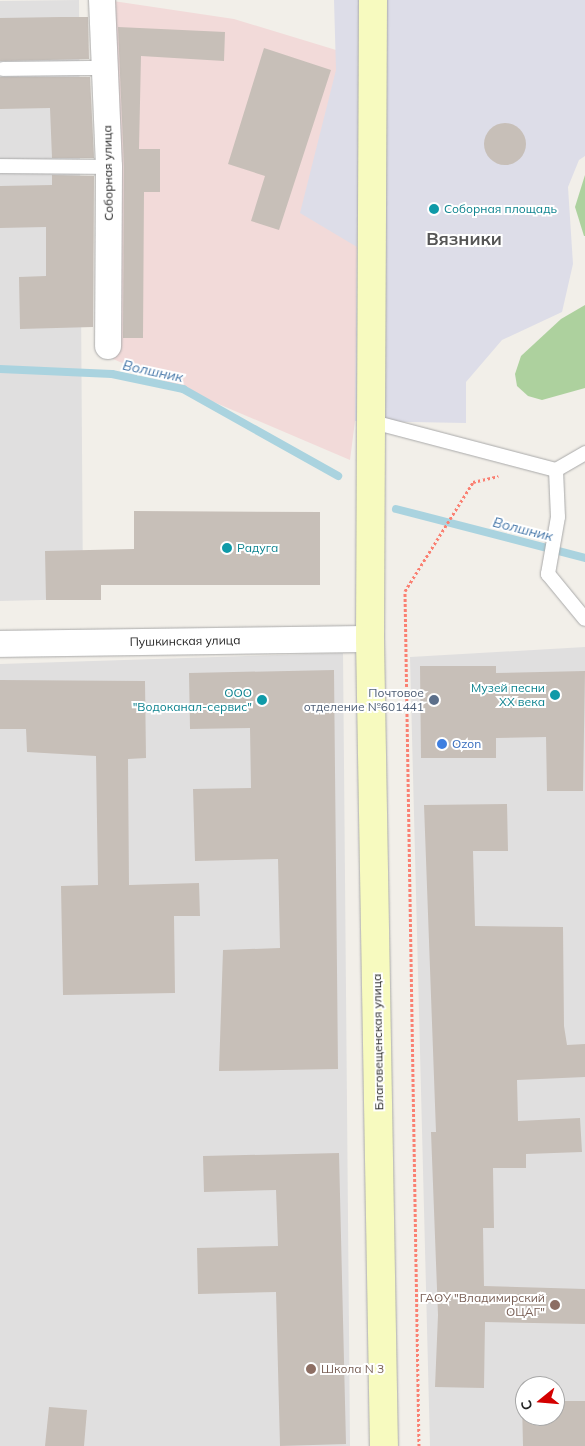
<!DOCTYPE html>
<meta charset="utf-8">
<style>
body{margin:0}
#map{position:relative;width:585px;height:1446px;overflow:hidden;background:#f2efe9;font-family:Mulish,sans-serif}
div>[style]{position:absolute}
.residential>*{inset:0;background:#e0dfdf}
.commercial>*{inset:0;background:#f2dad9}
.forest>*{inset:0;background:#add19e}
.plaza>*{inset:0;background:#dddde8}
.stream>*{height:8px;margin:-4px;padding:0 4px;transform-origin:4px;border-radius:4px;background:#aad3df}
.building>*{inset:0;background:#c7bfb8}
.round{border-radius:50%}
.path>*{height:3px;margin-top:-1.5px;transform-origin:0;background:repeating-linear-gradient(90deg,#fa8072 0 2.5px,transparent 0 5px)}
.roads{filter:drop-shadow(0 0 1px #a9a9a9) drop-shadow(0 0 1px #a9a9a9)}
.service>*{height:14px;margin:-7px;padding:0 7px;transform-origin:7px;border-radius:7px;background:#fff}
.minor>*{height:26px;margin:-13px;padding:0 13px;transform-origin:13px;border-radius:13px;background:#fff}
.secondary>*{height:28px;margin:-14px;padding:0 14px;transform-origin:14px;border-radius:14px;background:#f7fabf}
.dots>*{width:14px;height:14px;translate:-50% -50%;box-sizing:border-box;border:2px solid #fff;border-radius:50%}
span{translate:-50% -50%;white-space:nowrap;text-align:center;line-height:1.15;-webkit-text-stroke:4px #fff;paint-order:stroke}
.street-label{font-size:12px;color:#222}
.culture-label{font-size:12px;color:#0d838f}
.left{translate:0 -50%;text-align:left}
.right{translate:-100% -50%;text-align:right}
.service-label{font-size:12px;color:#4e5e75}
.shop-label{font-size:12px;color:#366cbe}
.education-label{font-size:12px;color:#785e54}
.water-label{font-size:14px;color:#4a7aab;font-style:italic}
.district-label{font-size:18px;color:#555;font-weight:700}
.north{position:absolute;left:515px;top:1376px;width:50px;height:50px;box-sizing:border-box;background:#fff;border:1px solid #a7a7a7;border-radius:50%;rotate:253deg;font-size:14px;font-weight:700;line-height:20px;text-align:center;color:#222}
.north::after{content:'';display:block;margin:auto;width:18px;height:22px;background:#d40000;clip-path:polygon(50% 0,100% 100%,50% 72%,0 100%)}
</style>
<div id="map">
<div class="residential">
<div style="clip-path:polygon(79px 0,83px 599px,0 601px,0 1px)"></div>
<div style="clip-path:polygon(evenodd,585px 647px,585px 1446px,430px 1446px,410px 657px,585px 647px,525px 1386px,555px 1386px,555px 1416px,525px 1416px,525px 1386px)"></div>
<div style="clip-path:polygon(343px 653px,350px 1446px,0 1446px,0 664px)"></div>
</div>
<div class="commercial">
<div style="clip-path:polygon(113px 1px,234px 19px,336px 50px,357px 247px,355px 421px,350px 460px,113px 359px)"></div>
</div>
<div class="forest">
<div style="clip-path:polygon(585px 175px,585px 236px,584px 236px,575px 207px)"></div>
<div style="clip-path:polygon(585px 305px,585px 388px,542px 400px,528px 396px,517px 386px,515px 374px,521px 356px,561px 319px)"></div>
</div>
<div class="plaza">
<div style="clip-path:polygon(334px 0,585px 0,585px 156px,579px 160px,568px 187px,573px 264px,562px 312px,502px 340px,466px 382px,466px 423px,355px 421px,357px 247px,300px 213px,336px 70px)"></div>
</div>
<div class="stream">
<div style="left:0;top:369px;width:112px;rotate:2.6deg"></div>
<div style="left:112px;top:374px;width:73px;rotate:11.9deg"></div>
<div style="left:183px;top:389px;width:178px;rotate:29.3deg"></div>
<div style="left:396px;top:509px;width:195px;rotate:14.5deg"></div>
</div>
<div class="building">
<div style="clip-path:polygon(61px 17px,88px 17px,89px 59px,0 61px,0 18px)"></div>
<div style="clip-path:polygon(118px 27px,225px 32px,224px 61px,141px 56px,139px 149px,160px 149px,160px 192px,144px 192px,143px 338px,123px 338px,124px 167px)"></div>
<div style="clip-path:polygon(264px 48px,331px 70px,279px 230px,251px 221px,265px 176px,228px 164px)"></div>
<div style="clip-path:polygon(0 77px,90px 77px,94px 158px,52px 158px,50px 108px,0 109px)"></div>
<div class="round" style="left:484px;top:123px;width:42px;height:42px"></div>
<div style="clip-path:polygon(52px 175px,94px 176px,93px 327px,20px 329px,19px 277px,46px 276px,46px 227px,0 228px,0 186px,52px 185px)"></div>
<div style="clip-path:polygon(134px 511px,320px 512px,320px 585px,101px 585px,101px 600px,46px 600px,45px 551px,134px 549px)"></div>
<div style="clip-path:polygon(420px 666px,496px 666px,496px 673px,585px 671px,583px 791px,547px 791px,546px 737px,496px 738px,496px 758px,421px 758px)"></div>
<div style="clip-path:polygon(334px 670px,338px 1069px,219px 1071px,223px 950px,280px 948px,278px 859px,195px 861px,193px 789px,251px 788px,250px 728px,190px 729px,189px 673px)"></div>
<div style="clip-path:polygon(0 680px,145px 681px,146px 758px,128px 759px,129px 885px,199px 883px,200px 916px,174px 916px,175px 993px,63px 995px,61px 886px,98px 885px,96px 756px,27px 752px,26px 729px,0 729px)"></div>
<div style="clip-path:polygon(507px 804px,508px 851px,473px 851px,475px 926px,563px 927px,564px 1026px,567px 1045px,585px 1044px,585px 1077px,517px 1080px,518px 1121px,580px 1118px,582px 1152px,526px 1154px,526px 1168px,493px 1168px,494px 1228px,483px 1228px,484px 1286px,585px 1289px,585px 1324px,485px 1322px,484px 1388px,435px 1387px,438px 1315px,431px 1132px,436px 1132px,424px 805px)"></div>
<div style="clip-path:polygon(339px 1153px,346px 1444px,280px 1446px,276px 1292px,198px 1294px,197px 1248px,278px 1246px,276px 1190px,204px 1192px,203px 1156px)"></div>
<div style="clip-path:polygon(555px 1401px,585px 1401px,585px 1446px,523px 1446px,522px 1402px,525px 1416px,555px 1416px)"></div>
<div style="clip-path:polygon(49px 1407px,87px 1410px,84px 1446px,45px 1446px)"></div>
</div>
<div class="path">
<div style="left:419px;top:1446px;width:855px;rotate:-90.94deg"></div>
<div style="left:405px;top:591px;width:128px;rotate:-58deg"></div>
<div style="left:473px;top:482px;width:26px;rotate:-13deg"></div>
</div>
<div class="roads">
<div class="service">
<div style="left:3px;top:69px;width:102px;rotate:-0.6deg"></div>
<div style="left:0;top:166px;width:109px;rotate:0.5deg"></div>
<div style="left:373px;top:422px;width:189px;rotate:14.7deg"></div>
<div style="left:556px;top:470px;width:34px;rotate:-30deg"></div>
<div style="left:556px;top:470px;width:47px;rotate:87.6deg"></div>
<div style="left:558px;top:517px;width:58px;rotate:100deg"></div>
<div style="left:548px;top:574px;width:58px;rotate:50.6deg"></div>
</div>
<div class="minor">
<div style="left:102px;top:0;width:167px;rotate:87.6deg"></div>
<div style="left:109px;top:167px;width:179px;rotate:90.3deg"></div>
<div style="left:0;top:644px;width:370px;rotate:-0.8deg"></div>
</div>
<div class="secondary">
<div style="left:373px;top:0;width:639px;rotate:90.27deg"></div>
<div style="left:370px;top:639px;width:807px;rotate:89.01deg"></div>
</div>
</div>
<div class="dots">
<div style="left:434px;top:209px;background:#0f9aa8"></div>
<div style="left:227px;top:548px;background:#0f9aa8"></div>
<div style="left:555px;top:695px;background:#0f9aa8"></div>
<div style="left:262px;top:700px;background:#0f9aa8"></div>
<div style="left:434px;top:700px;background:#5c6f8a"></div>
<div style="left:442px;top:744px;background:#3f7fe0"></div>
<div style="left:555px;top:1305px;background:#8d6e63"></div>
<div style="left:311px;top:1369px;background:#8d6e63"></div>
</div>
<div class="street-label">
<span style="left:108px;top:173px;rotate:-91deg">Соборная улица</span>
<span style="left:185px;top:641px;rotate:-1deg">Пушкинская улица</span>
<span style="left:378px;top:1042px;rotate:-91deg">Благовещенская улица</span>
</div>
<div class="culture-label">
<span class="left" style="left:444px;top:209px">Соборная площадь</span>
<span class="left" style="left:237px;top:548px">Радуга</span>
<span class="right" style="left:545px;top:695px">Музей песни<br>XX века</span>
<span class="right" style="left:252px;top:700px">ООО<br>"Водоканал-сервис"</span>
</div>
<div class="service-label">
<span class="right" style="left:424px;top:700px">Почтовое<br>отделение №601441</span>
</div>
<div class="shop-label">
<span class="left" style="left:452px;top:744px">Ozon</span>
</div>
<div class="education-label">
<span class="right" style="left:545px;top:1305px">ГАОУ "Владимирский<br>ОЦАГ"</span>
<span class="left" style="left:321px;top:1369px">Школа N 3</span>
</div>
<div class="water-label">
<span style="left:153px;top:371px;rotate:12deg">Волшник</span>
<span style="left:523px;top:529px;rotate:14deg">Волшник</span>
</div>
<div class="district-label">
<span style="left:464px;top:239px">Вязники</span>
</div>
<div class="north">С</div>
</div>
